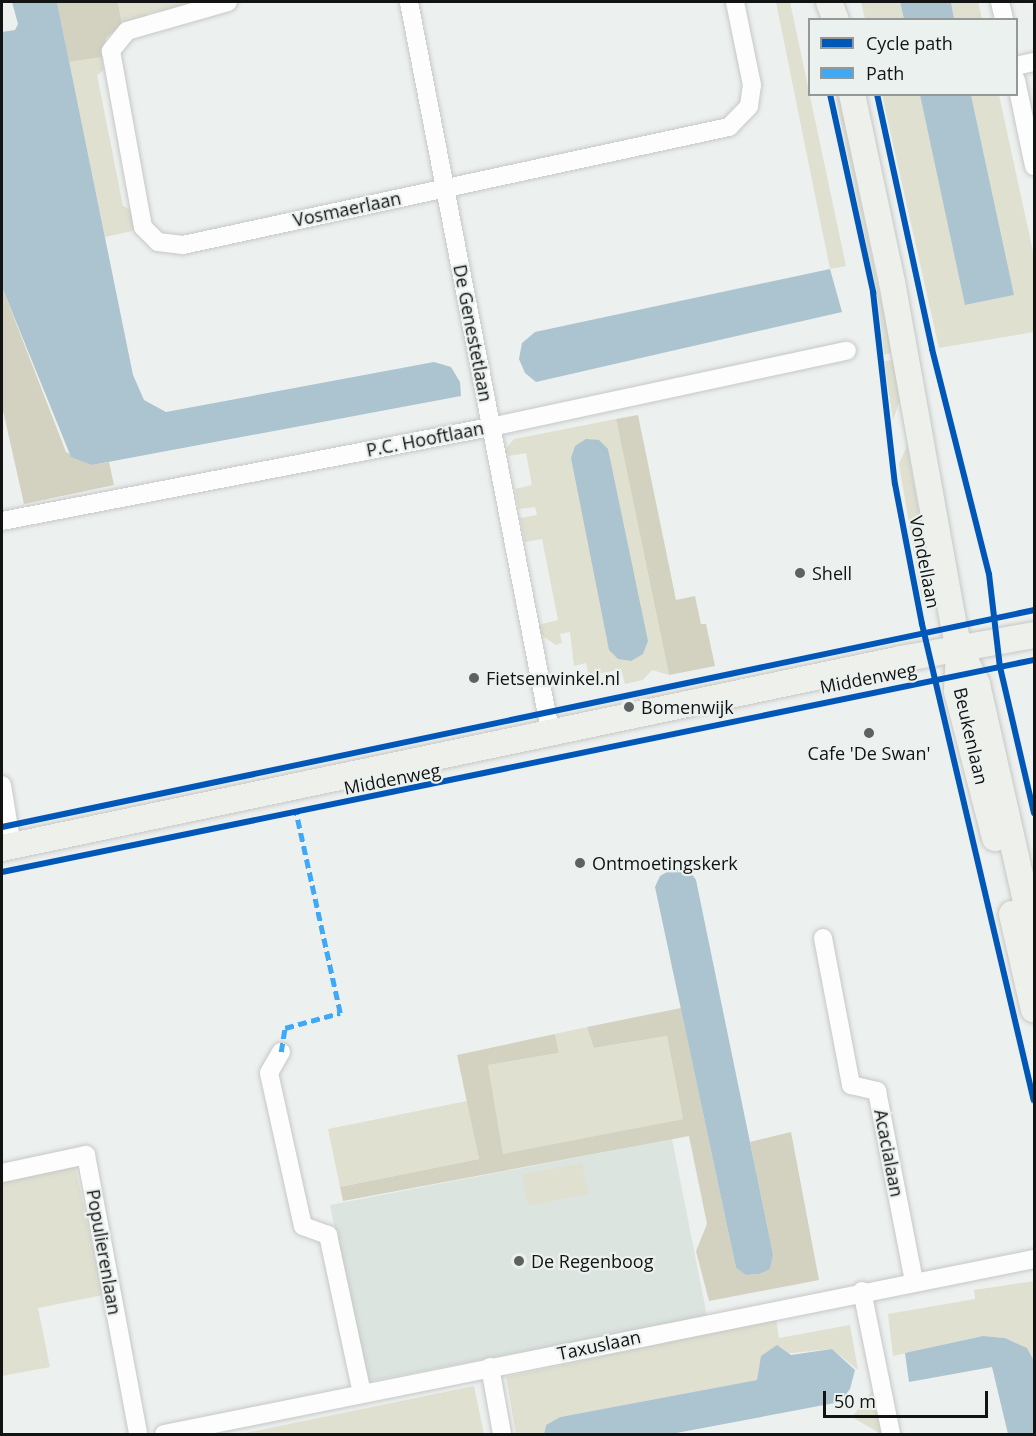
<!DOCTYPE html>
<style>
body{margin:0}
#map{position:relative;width:1036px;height:1436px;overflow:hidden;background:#ecf0ee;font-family:"Open Sans",sans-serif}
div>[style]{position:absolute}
.built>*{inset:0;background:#dbe4df}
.green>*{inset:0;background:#e0e0d1}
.forest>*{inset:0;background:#d3d2c0}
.water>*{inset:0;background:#acc4d0}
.roads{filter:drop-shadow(0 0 2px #c6c8c6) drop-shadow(0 0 2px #c6c8c6)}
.street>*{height:18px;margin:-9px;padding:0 9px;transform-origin:9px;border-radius:9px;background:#fcfdfc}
.secondary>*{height:26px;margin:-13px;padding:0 13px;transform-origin:13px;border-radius:13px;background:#eef0ec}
.quiet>*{height:4.5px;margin-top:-2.25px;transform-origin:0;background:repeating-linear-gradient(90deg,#3fa9f5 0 9px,transparent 0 13.5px)}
.cycleway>*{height:6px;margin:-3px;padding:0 3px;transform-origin:3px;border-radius:3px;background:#0057b8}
.dots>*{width:16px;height:16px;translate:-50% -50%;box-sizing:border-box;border:3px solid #ebf1ee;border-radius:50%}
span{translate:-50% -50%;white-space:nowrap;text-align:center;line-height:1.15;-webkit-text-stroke:4.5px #ebf1ee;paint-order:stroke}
.street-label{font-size:18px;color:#121413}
.poi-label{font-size:18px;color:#121413}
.left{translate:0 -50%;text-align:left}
.frame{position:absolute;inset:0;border:3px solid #121413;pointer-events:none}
.legend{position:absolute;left:808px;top:18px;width:210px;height:78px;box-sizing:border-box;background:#ebf1ee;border:2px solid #949996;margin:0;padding:8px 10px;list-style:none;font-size:18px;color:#121413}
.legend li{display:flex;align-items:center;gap:12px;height:30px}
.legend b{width:30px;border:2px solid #949996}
.scale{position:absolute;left:823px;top:1391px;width:165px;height:27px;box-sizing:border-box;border:3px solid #121413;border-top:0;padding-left:8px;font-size:18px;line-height:21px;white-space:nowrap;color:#121413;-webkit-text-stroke:4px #ebf1ee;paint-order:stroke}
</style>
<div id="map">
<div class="built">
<div style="clip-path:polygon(672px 1139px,707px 1316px,365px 1382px,330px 1205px)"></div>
</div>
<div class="green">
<div style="clip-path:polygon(118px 2px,213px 2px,147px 13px,148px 19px,122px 25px)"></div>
<div style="clip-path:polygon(776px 2px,790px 2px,846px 266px,830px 269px)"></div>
<div style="clip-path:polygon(861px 2px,900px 2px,904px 19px,865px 19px)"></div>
<div style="clip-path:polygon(951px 2px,978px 2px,982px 19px,954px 19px)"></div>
<div style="clip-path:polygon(102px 57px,104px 70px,97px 75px,123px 206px,133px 211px,137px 230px,105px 237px,69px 62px)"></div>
<div style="clip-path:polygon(835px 95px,839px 95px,892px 353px,884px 355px,878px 302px)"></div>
<div style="clip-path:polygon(882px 95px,920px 95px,966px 305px,1013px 295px,971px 95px,999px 95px,1034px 256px,1034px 332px,939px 348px)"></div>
<div style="clip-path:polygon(895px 360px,901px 397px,893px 420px,884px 361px)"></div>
<div style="clip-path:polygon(616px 419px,669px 675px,652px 670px,643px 680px,625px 684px,621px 669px,589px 676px,586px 663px,574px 666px,570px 632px,560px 634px,562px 643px,556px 645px,540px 634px,538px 625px,558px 620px,542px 539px,525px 542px,520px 518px,537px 515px,535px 507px,519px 509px,515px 489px,532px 485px,526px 453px,509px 456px,504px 451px,514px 439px)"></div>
<div style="clip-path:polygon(907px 446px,934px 597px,922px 599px,899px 464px)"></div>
<div style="clip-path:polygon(587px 1027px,595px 1048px,667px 1036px,683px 1119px,503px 1155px,488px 1065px,559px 1053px,555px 1034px)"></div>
<div style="clip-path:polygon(467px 1101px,479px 1159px,340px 1187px,328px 1129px)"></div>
<div style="clip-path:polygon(582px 1163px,589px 1194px,528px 1206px,522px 1174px)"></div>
<div style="clip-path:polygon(75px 1166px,103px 1295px,38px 1308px,50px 1367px,2px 1376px,2px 1180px)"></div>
<div style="clip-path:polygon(1034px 1281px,1034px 1361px,1027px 1348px,1005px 1338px,983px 1336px,893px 1356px,888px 1314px,975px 1299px,974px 1290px)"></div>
<div style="clip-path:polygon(776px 1319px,779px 1338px,850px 1325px,858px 1370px,832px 1349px,762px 1356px,757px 1380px,560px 1417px,546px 1425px,544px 1434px,516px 1434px,506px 1377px)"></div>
<div style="clip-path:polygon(474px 1386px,484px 1434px,240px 1434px,343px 1413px)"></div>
<div style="clip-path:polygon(872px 1391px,881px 1434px,852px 1417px)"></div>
</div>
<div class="forest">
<div style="clip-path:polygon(57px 2px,118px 2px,122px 25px,106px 38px,102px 57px,69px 62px)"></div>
<div style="clip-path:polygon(2px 287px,66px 452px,92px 465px,109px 462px,114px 485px,24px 504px,2px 406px)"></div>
<div style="clip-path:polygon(638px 415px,676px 600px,695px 596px,701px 624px,706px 624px,715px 666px,669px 675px,616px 419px)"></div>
<div style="clip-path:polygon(681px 1008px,736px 1268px,746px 1275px,759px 1274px,773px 1254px,750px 1142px,791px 1132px,819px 1280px,709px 1301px,696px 1251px,707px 1224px,689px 1136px,343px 1201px,340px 1187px,479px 1159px,457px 1055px,555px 1034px,559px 1053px,488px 1065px,503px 1154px,683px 1119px,667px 1036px,594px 1048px,587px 1027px)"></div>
</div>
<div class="water">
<div style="clip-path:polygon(12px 2px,57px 2px,133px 375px,144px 400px,166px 412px,434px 362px,451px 367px,460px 382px,461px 396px,92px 465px,71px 457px,2px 287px,2px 32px,15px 30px,18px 24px)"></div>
<div style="clip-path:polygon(900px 2px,951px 2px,954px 19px,904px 19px)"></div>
<div style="clip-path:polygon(920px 95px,971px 95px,1014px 295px,965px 305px)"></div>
<div style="clip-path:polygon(830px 269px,842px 312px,536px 382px,525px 373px,519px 359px,522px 343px,535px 332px)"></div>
<div style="clip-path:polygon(586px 439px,599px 440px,608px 449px,648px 641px,643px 654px,631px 661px,618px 659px,609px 650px,571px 458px,575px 446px)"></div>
<div style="clip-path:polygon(672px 869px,688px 869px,696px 880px,773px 1254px,770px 1269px,759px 1274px,746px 1275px,736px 1268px,655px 887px,660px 876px)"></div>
<div style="clip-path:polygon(983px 1336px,1005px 1338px,1027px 1348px,1034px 1361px,1034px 1434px,1008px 1434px,992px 1367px,909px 1382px,905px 1353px)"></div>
<div style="clip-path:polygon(777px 1345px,791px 1355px,832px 1349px,855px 1370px,850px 1389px,840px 1402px,671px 1434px,544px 1434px,546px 1425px,560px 1417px,757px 1380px,761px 1356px)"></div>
</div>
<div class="roads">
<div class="street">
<div style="left:228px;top:2px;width:105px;rotate:164deg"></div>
<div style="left:127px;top:31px;width:26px;rotate:129deg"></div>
<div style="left:111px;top:51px;width:179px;rotate:79.7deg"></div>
<div style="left:143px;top:227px;width:21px;rotate:45deg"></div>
<div style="left:158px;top:242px;width:25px;rotate:7deg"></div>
<div style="left:183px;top:245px;width:559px;rotate:-12.2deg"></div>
<div style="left:729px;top:127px;width:29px;rotate:-46deg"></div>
<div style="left:749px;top:106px;width:21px;rotate:-82deg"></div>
<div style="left:752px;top:85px;width:85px;rotate:-101.6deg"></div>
<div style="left:409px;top:2px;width:747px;rotate:79.04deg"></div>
<div style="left:1000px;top:2px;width:18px;rotate:77deg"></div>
<div style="left:1016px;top:66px;width:18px;rotate:-13deg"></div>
<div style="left:1016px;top:80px;width:88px;rotate:78.2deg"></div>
<div style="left:2px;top:521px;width:498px;rotate:-10.9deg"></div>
<div style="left:491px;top:427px;width:364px;rotate:-12.1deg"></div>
<div style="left:2px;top:785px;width:62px;rotate:80.7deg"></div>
<div style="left:823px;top:938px;width:150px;rotate:79.2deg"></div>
<div style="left:851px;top:1085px;width:27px;rotate:13deg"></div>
<div style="left:877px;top:1091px;width:194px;rotate:79deg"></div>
<div style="left:281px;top:1052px;width:24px;rotate:120deg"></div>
<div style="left:269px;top:1073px;width:157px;rotate:77.5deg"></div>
<div style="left:303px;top:1226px;width:27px;rotate:20deg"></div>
<div style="left:328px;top:1235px;width:162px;rotate:77.9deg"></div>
<div style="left:2px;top:1173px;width:86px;rotate:-12.1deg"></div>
<div style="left:86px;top:1155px;width:284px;rotate:79.4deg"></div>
<div style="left:862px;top:1291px;width:146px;rotate:78.5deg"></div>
<div style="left:490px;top:1367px;width:68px;rotate:79.8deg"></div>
<div style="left:164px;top:1434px;width:887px;rotate:-11.37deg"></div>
</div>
<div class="secondary">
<div style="left:829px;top:2px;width:19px;rotate:69deg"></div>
<div style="left:852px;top:94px;width:192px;rotate:78deg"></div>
<div style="left:892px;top:282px;width:350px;rotate:79.8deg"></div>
<div style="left:954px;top:626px;width:23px;rotate:77deg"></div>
<div style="left:959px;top:648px;width:40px;rotate:63.4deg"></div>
<div style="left:977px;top:684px;width:259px;rotate:77.3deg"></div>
<div style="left:959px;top:651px;width:40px;rotate:92.9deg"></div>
<div style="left:957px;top:691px;width:152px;rotate:75.5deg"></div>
<div style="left:2px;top:848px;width:919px;rotate:-11.87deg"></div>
<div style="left:901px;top:659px;width:135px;rotate:-10.2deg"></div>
<div style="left:1012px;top:914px;width:98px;rotate:77.1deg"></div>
</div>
</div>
<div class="quiet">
<div style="left:281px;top:1052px;width:24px;rotate:-81deg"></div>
<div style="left:285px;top:1028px;width:57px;rotate:-15.3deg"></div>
<div style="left:340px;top:1013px;width:205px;rotate:-102.4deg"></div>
</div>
<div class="cycleway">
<div style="left:830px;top:94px;width:203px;rotate:77.7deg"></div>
<div style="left:873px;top:292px;width:193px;rotate:83.5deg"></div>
<div style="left:895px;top:484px;width:143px;rotate:79.1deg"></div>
<div style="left:922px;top:624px;width:489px;rotate:76.8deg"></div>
<div style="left:877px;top:94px;width:261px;rotate:77.8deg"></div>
<div style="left:932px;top:349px;width:232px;rotate:75.8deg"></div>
<div style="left:989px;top:574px;width:94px;rotate:83.3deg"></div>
<div style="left:1000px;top:667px;width:150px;rotate:76.9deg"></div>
<div style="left:2px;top:827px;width:1055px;rotate:-11.87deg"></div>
<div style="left:2px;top:872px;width:1054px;rotate:-11.61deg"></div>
</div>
<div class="dots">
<div style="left:800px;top:573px;background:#5e6160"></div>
<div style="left:474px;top:678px;background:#5e6160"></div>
<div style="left:629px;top:707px;background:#5e6160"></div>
<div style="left:869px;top:733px;background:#5e6160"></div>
<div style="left:580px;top:863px;background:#5e6160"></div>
<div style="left:519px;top:1261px;background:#5e6160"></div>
</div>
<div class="street-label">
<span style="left:347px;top:209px;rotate:-12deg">Vosmaerlaan</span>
<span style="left:473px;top:333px;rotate:79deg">De Genestetlaan</span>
<span style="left:425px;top:439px;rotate:-11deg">P.C. Hooftlaan</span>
<span style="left:925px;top:562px;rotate:79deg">Vondellaan</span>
<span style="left:868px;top:678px;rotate:-11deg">Middenweg</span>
<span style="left:971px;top:736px;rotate:77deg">Beukenlaan</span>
<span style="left:392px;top:779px;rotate:-11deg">Middenweg</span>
<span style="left:889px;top:1153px;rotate:79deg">Acacialaan</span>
<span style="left:104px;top:1252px;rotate:80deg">Populierenlaan</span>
<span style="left:599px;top:1345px;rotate:-12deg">Taxuslaan</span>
</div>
<div class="poi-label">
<span class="left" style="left:812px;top:573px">Shell</span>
<span class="left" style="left:486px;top:678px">Fietsenwinkel.nl</span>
<span class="left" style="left:641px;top:707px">Bomenwijk</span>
<span style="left:869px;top:753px">Cafe 'De Swan'</span>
<span class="left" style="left:592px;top:863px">Ontmoetingskerk</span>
<span class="left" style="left:531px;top:1261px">De Regenboog</span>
</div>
<div class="frame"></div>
<ul class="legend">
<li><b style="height:8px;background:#0057b8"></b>Cycle path</li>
<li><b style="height:8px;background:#3fa9f5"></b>Path</li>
</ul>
<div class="scale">50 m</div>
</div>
